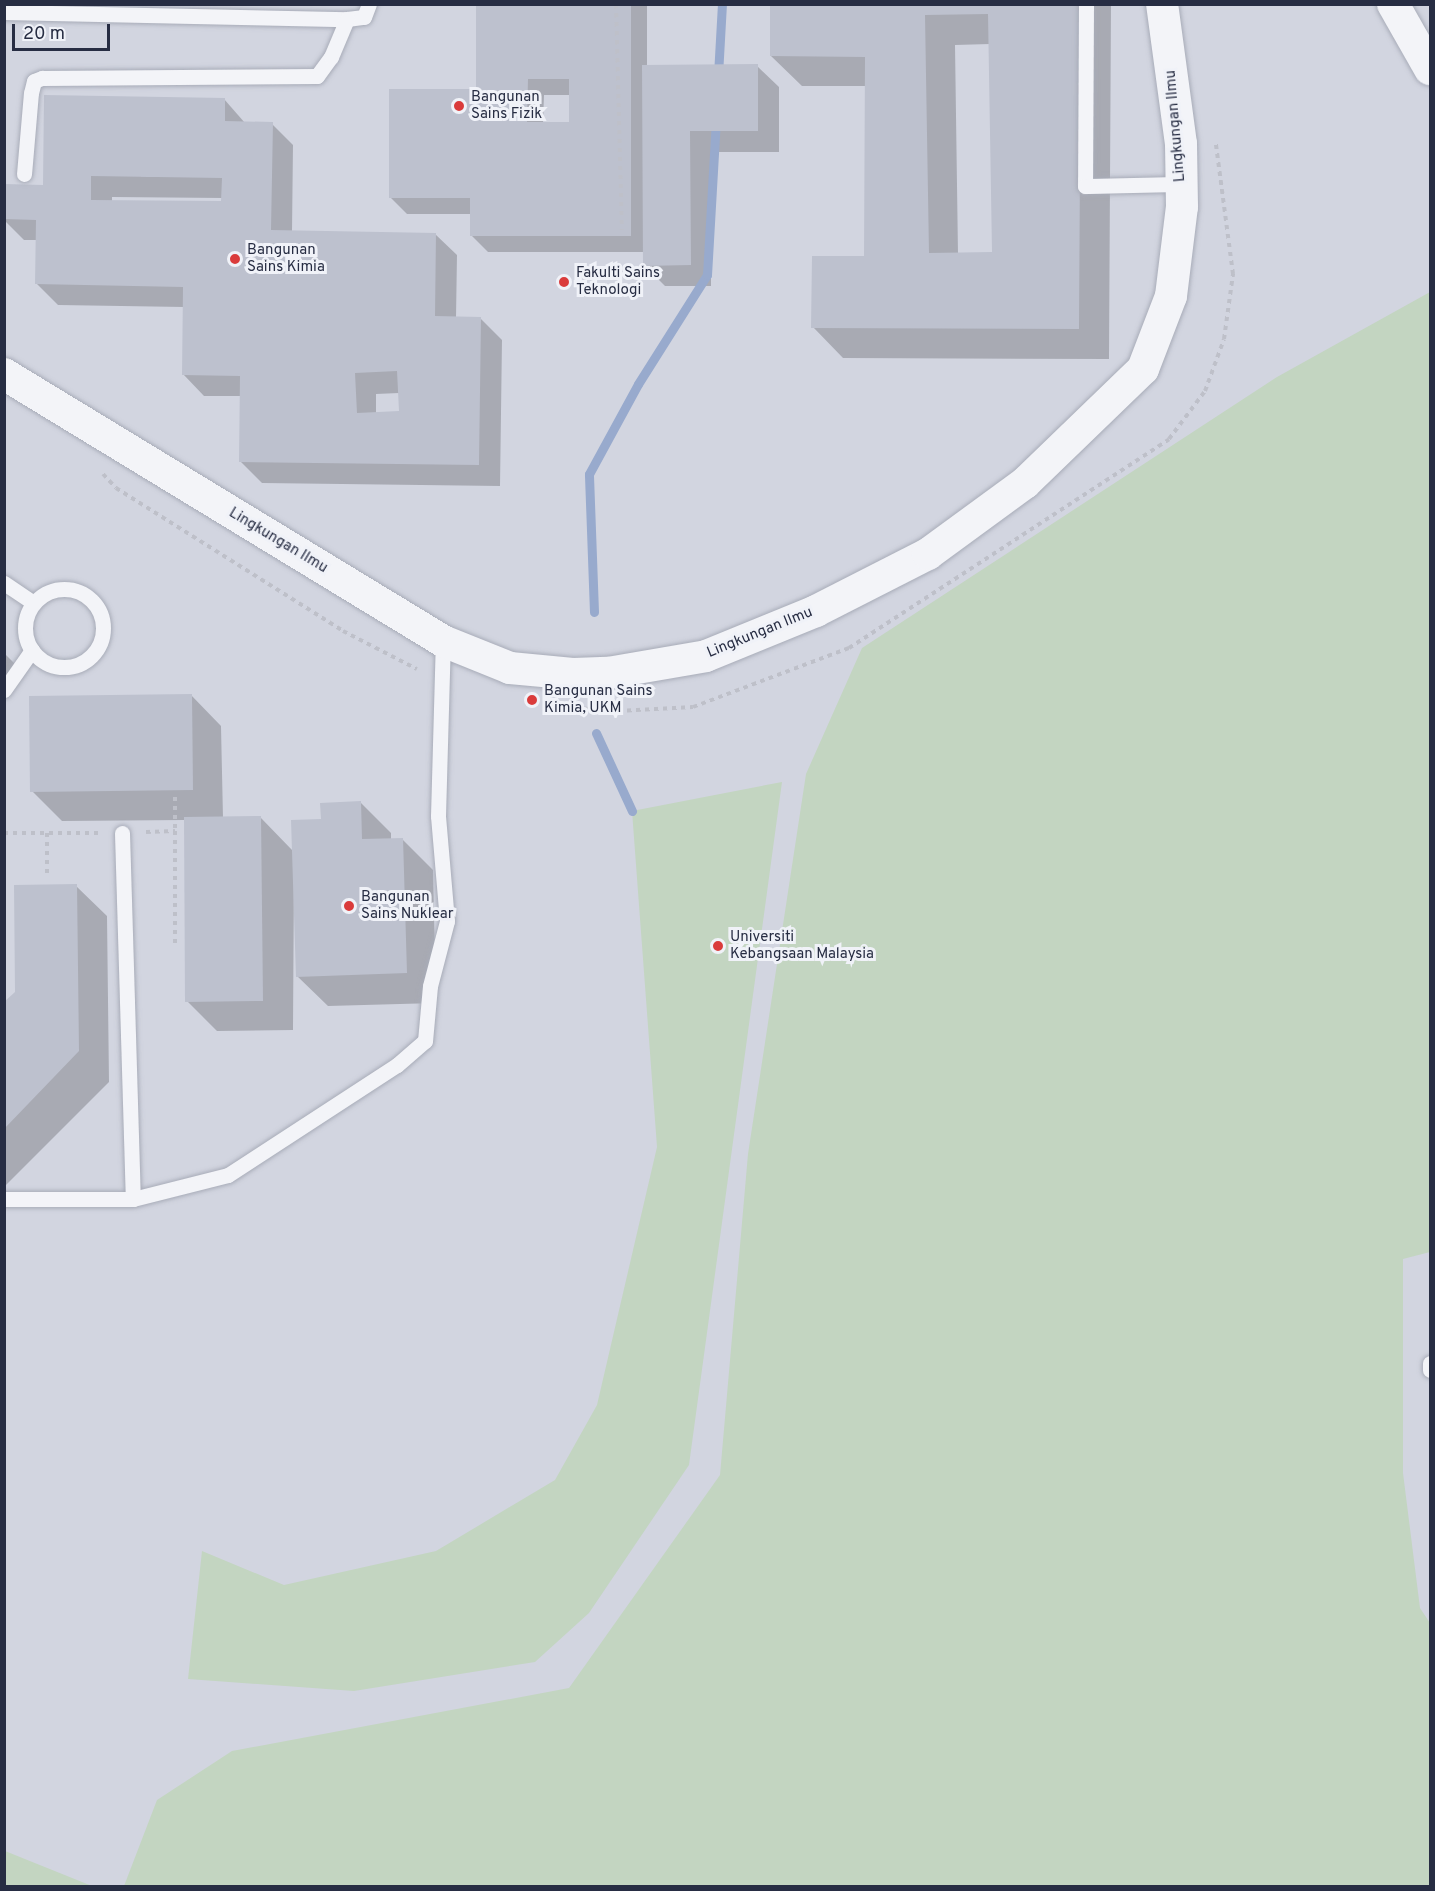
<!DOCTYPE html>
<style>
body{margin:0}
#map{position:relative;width:1435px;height:1891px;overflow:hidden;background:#e0e3ea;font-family:Overpass,sans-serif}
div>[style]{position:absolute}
.built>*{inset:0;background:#d2d5e0}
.green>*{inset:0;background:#c3d5c1}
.shadow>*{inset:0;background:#0003}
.stream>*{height:9px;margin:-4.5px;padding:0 4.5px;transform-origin:4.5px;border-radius:4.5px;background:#98aacd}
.building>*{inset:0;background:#bdc1ce}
.path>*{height:4px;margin-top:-2px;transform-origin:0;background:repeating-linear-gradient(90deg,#bec0c9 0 4.5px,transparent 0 9px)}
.roads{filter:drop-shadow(0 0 2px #a8acb8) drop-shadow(0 0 2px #a8acb8)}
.service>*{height:15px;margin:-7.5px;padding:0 7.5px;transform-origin:7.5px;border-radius:7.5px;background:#f3f4f8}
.service>.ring{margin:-7.5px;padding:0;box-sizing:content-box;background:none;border:15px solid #f3f4f8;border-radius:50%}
.minor>*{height:32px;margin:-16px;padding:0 16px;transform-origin:16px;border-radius:16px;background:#f3f4f8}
.dots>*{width:16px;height:16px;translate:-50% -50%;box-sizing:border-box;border:3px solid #f0f2f8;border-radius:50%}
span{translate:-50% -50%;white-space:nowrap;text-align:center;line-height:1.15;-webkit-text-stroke:6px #f0f2f8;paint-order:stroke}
.poi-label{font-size:15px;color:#272d43}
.left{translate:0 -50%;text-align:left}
.street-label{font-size:15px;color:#272d43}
.frame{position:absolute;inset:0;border:6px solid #272d43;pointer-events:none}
.scale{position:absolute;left:12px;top:24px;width:98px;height:27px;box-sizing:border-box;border:3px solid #272d43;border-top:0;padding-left:8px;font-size:18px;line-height:21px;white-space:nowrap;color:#272d43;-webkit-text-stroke:4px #f0f2f8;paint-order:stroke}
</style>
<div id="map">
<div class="built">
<div style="clip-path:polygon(5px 5px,1430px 5px,1430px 1886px,5px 1886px)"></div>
</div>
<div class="green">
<div style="clip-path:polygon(1430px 292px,1430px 1252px,1403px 1259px,1403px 1473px,1420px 1608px,1430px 1623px,1430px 1886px,124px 1886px,157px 1800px,232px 1751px,569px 1688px,720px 1475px,748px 1154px,806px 774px,862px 648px,1277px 377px)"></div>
<div style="clip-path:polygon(782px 782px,689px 1465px,589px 1613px,535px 1662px,354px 1691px,188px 1679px,202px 1551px,284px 1585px,436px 1551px,555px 1480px,597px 1405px,657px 1147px,632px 811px)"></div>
<div style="clip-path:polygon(4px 1851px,5px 1851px,92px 1886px,5px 1886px)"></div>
</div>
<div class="shadow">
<div style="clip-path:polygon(evenodd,478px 4px,647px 4px,647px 66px,757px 66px,779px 87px,779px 152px,711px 152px,711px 286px,665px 286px,644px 265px,644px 252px,488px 252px,472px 236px,472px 214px,407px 214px,391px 198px,478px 90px,478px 4px,544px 95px,571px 95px,570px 124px,543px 124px,544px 95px)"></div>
<div style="clip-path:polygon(evenodd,772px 4px,1111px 4px,1109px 359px,843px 358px,813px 327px,865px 258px,866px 86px,802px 86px,771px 56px,772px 4px,990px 44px,994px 253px,958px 254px,955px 45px,990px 44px)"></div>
<div style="clip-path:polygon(evenodd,224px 99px,245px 123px,272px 124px,293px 145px,292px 232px,435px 234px,457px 255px,456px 318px,480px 318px,502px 340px,500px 486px,262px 483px,240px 461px,241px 396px,204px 396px,183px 374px,184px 307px,58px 305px,37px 284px,37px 240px,24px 240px,4px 220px,4px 186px,44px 186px,224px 99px,112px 197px,223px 198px,223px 203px,112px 202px,112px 197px,224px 99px,399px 393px,400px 413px,376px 414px,376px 394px,399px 393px)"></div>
<div style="clip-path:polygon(4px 653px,23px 672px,4px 697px)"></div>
<div style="clip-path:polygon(191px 695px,221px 726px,223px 818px,261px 818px,293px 851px,322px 820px,360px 802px,391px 833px,391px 840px,402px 839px,433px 870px,436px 1003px,328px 1006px,297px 976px,294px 871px,293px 1030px,217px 1031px,187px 1001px,185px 820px,62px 821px,32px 791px)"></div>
<div style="clip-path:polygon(76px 886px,107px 916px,109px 1082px,4px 1187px,4px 1004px,16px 993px)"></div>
</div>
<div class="stream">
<div style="left:718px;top:75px;width:71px;rotate:-86.8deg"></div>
<div style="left:594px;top:612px;width:138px;rotate:-92.1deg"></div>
<div style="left:589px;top:474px;width:102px;rotate:-61.4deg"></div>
<div style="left:638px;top:384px;width:129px;rotate:-57.7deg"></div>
<div style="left:707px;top:275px;width:156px;rotate:-86.7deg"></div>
<div style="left:596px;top:733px;width:86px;rotate:65.2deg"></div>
</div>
<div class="building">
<div style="clip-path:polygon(evenodd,476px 4px,631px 4px,631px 236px,470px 236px,470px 198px,389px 198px,389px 89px,476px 89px,476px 4px,528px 79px,569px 79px,569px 122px,527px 122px,528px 79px)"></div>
<div style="clip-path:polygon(evenodd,770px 4px,1081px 4px,1079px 329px,811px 328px,812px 256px,864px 256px,865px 57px,770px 56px,770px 4px,988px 14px,992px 252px,929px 253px,925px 15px,988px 14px)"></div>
<div style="clip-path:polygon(758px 64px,758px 131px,690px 131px,691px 265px,643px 266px,642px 65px)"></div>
<div style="clip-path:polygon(evenodd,44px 95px,225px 98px,225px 121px,273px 122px,271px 230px,436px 233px,435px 316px,481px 317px,479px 465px,239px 462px,240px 376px,182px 375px,183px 287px,35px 284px,36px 220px,4px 219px,4px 184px,43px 185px,44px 95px,91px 176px,222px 178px,221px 201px,91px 200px,91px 176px,44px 95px,397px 371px,399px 411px,357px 413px,355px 373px,397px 371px)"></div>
<div style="clip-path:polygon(192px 694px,193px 790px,30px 792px,29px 696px)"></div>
<div style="clip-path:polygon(361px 801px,362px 839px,403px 838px,407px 973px,296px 977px,291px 820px,321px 819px,320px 803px)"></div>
<div style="clip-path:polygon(261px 816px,263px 1001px,185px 1002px,184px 817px)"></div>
<div style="clip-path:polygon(77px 884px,79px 1051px,4px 1129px,4px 1002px,15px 992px,14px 885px)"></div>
</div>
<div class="path">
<div style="left:616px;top:4px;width:226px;rotate:88.5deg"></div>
<div style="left:103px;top:474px;width:19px;rotate:47deg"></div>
<div style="left:116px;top:488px;width:268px;rotate:32.2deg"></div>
<div style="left:343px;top:631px;width:83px;rotate:27.2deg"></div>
<div style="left:548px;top:706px;width:70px;rotate:4.1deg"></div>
<div style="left:618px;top:711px;width:75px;rotate:-3.1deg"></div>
<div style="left:693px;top:707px;width:167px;rotate:-20.7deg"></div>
<div style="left:849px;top:648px;width:382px;rotate:-33.1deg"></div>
<div style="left:1169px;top:439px;width:60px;rotate:-53.1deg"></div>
<div style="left:1205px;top:391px;width:55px;rotate:-69.9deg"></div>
<div style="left:1224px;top:339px;width:66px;rotate:-82.1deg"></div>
<div style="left:1233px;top:274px;width:131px;rotate:-97.5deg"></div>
<div style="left:175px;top:797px;width:34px;rotate:90deg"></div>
<div style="left:146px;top:832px;width:29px;rotate:-2deg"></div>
<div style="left:175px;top:831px;width:117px;rotate:90deg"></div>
<div style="left:4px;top:833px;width:96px"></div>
<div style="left:47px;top:833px;width:43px;rotate:90deg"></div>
</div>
<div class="roads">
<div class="service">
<div style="left:1086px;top:4px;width:182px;rotate:90.3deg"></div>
<div style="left:1085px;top:186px;width:96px;rotate:-1.2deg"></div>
<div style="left:4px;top:12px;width:343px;rotate:1.2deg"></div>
<div style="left:347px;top:19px;width:17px;rotate:-7deg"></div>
<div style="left:364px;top:17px;width:14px;rotate:-69deg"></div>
<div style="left:24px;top:174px;width:81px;rotate:-85.1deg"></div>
<div style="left:31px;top:93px;width:12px;rotate:-76deg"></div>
<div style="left:34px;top:81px;width:9px;rotate:-21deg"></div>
<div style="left:42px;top:78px;width:275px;rotate:-0.4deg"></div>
<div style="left:317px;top:76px;width:24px;rotate:-54deg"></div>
<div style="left:331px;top:57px;width:41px;rotate:-67.2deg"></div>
<div style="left:4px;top:583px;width:36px;rotate:34deg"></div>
<div class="ring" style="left:25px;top:589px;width:63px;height:63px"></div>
<div style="left:4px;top:690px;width:49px;rotate:-55deg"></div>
<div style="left:122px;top:833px;width:366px;rotate:88.3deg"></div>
<div style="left:133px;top:1199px;width:98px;rotate:-14.2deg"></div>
<div style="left:228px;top:1175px;width:202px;rotate:-33.1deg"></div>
<div style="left:397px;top:1065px;width:37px;rotate:-41deg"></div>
<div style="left:425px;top:1041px;width:55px;rotate:-84.8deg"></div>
<div style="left:430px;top:986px;width:67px;rotate:-75.3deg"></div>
<div style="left:447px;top:921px;width:105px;rotate:-94.9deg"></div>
<div style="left:438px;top:816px;width:175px;rotate:-88.4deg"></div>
<div style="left:4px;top:1199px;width:129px"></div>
<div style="left:1430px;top:1363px;width:7px;rotate:90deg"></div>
</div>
<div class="minor">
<div style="left:1393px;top:4px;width:75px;rotate:60.4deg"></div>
<div style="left:4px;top:374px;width:514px;rotate:31.31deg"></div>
<div style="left:443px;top:641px;width:72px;rotate:21.9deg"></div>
<div style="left:510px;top:668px;width:63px;rotate:5.4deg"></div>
<div style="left:573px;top:674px;width:35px;rotate:-2deg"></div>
<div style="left:608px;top:673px;width:99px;rotate:-9.8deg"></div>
<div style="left:706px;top:656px;width:119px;rotate:-22.2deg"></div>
<div style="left:816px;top:611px;width:126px;rotate:-27deg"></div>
<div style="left:928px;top:554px;width:120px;rotate:-36.2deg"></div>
<div style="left:1025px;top:483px;width:164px;rotate:-44deg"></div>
<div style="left:1143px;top:369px;width:78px;rotate:-69deg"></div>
<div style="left:1171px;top:296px;width:90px;rotate:-83deg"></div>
<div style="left:1182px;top:207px;width:63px;rotate:-90.9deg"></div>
<div style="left:1181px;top:144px;width:141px;rotate:-97.7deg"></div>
</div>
</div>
<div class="dots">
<div style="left:459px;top:106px;background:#da3b3b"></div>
<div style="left:235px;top:259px;background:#da3b3b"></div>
<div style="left:564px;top:282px;background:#da3b3b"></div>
<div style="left:532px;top:700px;background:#da3b3b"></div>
<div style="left:349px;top:906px;background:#da3b3b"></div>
<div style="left:718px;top:946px;background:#da3b3b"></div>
</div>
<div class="poi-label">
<span class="left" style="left:471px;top:106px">Bangunan<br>Sains Fizik</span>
<span class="left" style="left:247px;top:259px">Bangunan<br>Sains Kimia</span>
<span class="left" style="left:576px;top:282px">Fakulti Sains<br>Teknologi</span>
<span class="left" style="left:544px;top:700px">Bangunan Sains<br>Kimia, UKM</span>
<span class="left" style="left:361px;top:906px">Bangunan<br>Sains Nuklear</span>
<span class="left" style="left:730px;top:946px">Universiti<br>Kebangsaan Malaysia</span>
</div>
<div class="street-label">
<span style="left:1176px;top:126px;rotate:-95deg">Lingkungan Ilmu</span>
<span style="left:278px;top:541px;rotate:31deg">Lingkungan Ilmu</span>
<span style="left:760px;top:633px;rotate:-22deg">Lingkungan Ilmu</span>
</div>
<div class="frame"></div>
<div class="scale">20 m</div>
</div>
